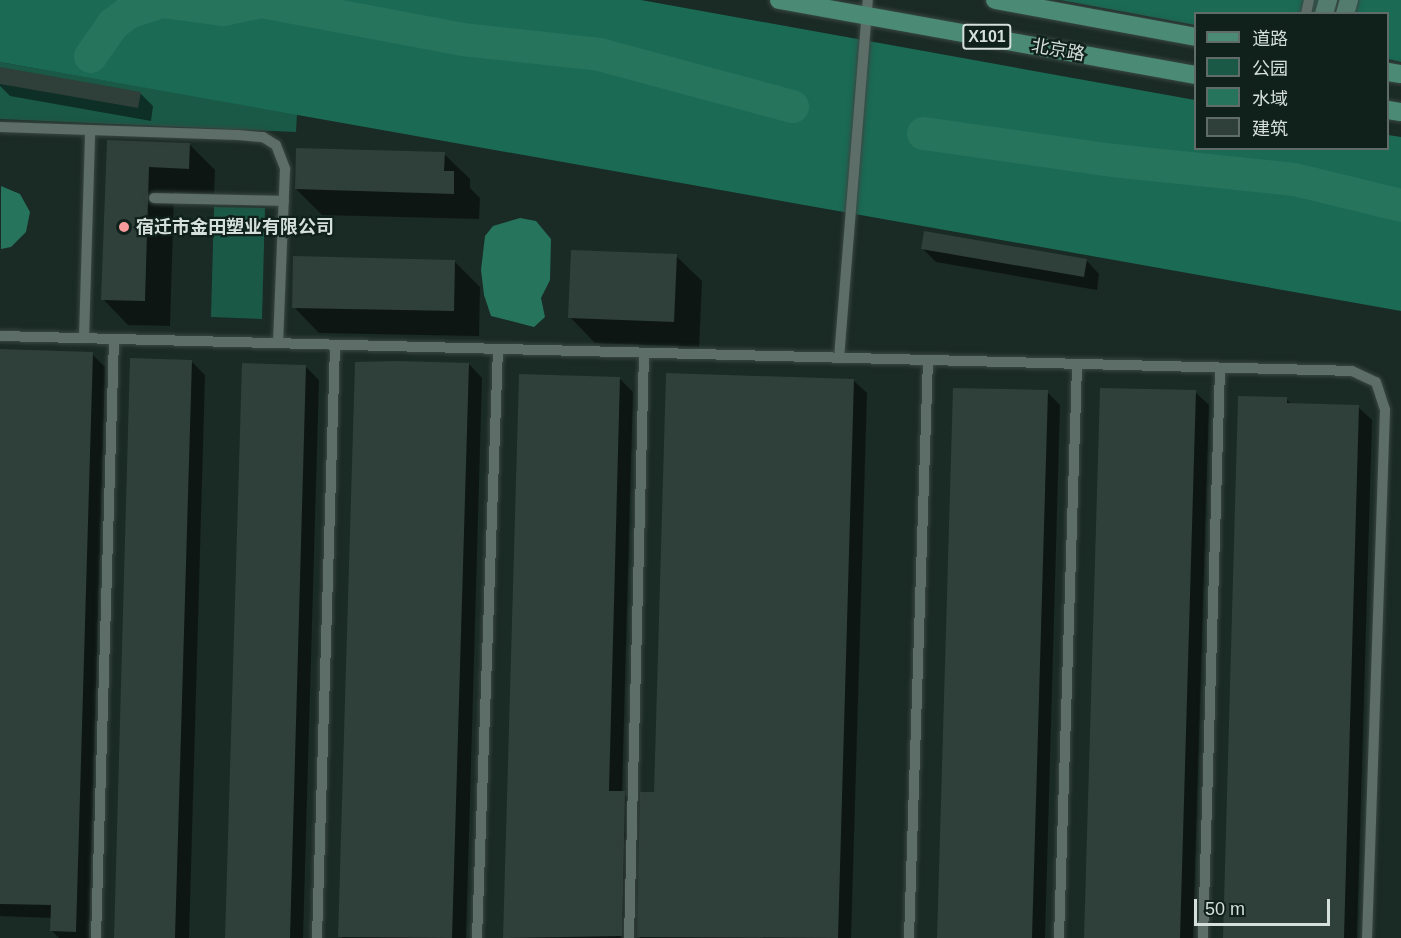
<!DOCTYPE html>
<meta charset="utf-8">
<style>
body{margin:0}
#map{position:relative;width:1401px;height:938px;overflow:hidden;background:#1a2a24;font-family:Arial,"Noto Sans SC",sans-serif}
div>[style]{position:absolute}
.green>*{inset:0;background:#1a5946}
.forest>*{inset:0;background:#1a6a54}
.water>*{inset:0;background:#27745d}
.shadow>*{inset:0;background:#0007}
.river>*{height:33px;margin:-16.5px;padding:0 16.5px;transform-origin:16.5px;border-radius:16.5px;background:#27745d}
.building>*{inset:0;background:#2f3f39}
.roads{filter:drop-shadow(0 0 2px #3a4743) drop-shadow(0 0 2px #3a4743)}
.lane>*{height:10px;margin:-5px;padding:0 5px;transform-origin:5px;border-radius:5px;background:#5c6e67}
.secondary>*{height:18px;margin:-9px;padding:0 9px;transform-origin:9px;border-radius:9px;background:#537c6e}
.primary>*{height:18px;margin:-9px;padding:0 9px;transform-origin:9px;border-radius:9px;background:#4b8a75}
.dots>*{width:16px;height:16px;translate:-50% -50%;box-sizing:border-box;border:3px solid #10201b;border-radius:50%}
span{translate:-50% -50%;white-space:nowrap;text-align:center;line-height:1.15;-webkit-text-stroke:4.5px #10201b;paint-order:stroke}
.shield-label span{padding:2px 4px;background:#10201b;border:2px solid;border-radius:4px;-webkit-text-stroke-width:0}
.shield-label{font-size:16px;color:#d5dfdb;font-weight:700}
.street-label{font-size:18px;color:#d5dfdb}
.poi-label{font-size:18px;color:#d5dfdb;font-weight:700}
.left{translate:0 -50%;text-align:left}
.legend{position:absolute;left:1194px;top:12px;width:195px;height:138px;box-sizing:border-box;background:#10201b;border:2px solid #5f6c68;margin:0;padding:8px 10px;list-style:none;font-size:18px;color:#d5dfdb}
.legend li{display:flex;align-items:center;gap:12px;height:30px}
.legend b{width:30px;border:2px solid #5f6c68}
.scale{position:absolute;left:1194px;top:899px;width:136px;height:27px;box-sizing:border-box;border:3px solid #d5dfdb;border-top:0;padding-left:8px;font-size:18px;line-height:21px;white-space:nowrap;color:#d5dfdb;-webkit-text-stroke:4px #10201b;paint-order:stroke}
</style>
<div id="map">
<div class="green">
<div style="clip-path:polygon(0 62px,297px 114px,296px 132px,0 119px)"></div>
<div style="clip-path:polygon(214px 207px,265px 208px,262px 319px,211px 317px)"></div>
</div>
<div class="forest">
<div style="clip-path:polygon(0 0,641px 0,1195px 100px,1196px 148px,1388px 148px,1388px 135px,1401px 137px,1401px 311px,0 62px)"></div>
<div style="clip-path:polygon(1060px 0,1401px 0,1401px 62px,1388px 59px,1388px 14px,1196px 14px,1195px 25px)"></div>
</div>
<div class="water">
<div style="clip-path:polygon(1px 186px,20px 194px,30px 212px,26px 232px,11px 247px,1px 249px)"></div>
<div style="clip-path:polygon(520px 218px,536px 221px,551px 239px,550px 280px,541px 298px,545px 317px,534px 327px,491px 316px,484px 295px,481px 270px,485px 236px,493px 226px)"></div>
</div>
<div class="shadow">
<div style="clip-path:polygon(0 68px,140px 93px,153px 106px,151px 121px,10px 96px,0 86px)"></div>
<div style="clip-path:polygon(108px 142px,189px 144px,215px 170px,214px 194px,174px 192px,170px 326px,128px 325px,103px 299px)"></div>
<div style="clip-path:polygon(444px 154px,470px 179px,470px 188px,480px 198px,479px 219px,322px 215px,296px 189px)"></div>
<div style="clip-path:polygon(923px 249px,1086px 260px,1099px 274px,1097px 290px,936px 262px)"></div>
<div style="clip-path:polygon(676px 256px,702px 281px,699px 347px,595px 343px,570px 317px)"></div>
<div style="clip-path:polygon(454px 261px,480px 287px,479px 336px,319px 333px,294px 307px)"></div>
<div style="clip-path:polygon(0 351px,92px 354px,105px 367px,89px 938px,59px 938px,51px 930px,52px 918px,0 916px)"></div>
<div style="clip-path:polygon(191px 361px,205px 375px,189px 938px,115px 938px)"></div>
<div style="clip-path:polygon(469px 364px,482px 378px,466px 938px,342px 938px)"></div>
<div style="clip-path:polygon(306px 367px,319px 380px,303px 938px,227px 938px)"></div>
<div style="clip-path:polygon(521px 376px,620px 379px,633px 392px,622px 793px,638px 806px,635px 938px,504px 938px)"></div>
<div style="clip-path:polygon(853px 380px,867px 393px,851px 938px,640px 938px,655px 794px)"></div>
<div style="clip-path:polygon(1047px 392px,1060px 405px,1045px 938px,938px 938px)"></div>
<div style="clip-path:polygon(1195px 392px,1209px 405px,1193px 938px,1085px 938px)"></div>
<div style="clip-path:polygon(1286px 399px,1293px 405px,1358px 407px,1372px 420px,1357px 938px,1224px 938px)"></div>
</div>
<div class="river">
<div style="left:90px;top:56px;width:39px;rotate:-55deg"></div>
<div style="left:112px;top:24px;width:20px;rotate:-37deg"></div>
<div style="left:128px;top:12px;width:36px;rotate:-18deg"></div>
<div style="left:162px;top:1px;width:62px;rotate:7.5deg"></div>
<div style="left:223px;top:9px;width:39px;rotate:-12deg"></div>
<div style="left:261px;top:1px;width:205px;rotate:10.7deg"></div>
<div style="left:462px;top:39px;width:138px;rotate:6.2deg"></div>
<div style="left:599px;top:54px;width:200px;rotate:15.1deg"></div>
<div style="left:923px;top:133px;width:192px;rotate:8.1deg"></div>
<div style="left:1113px;top:160px;width:182px;rotate:6deg"></div>
<div style="left:1294px;top:179px;width:110px;rotate:13.7deg"></div>
</div>
<div class="building">
<div style="clip-path:polygon(0 67px,141px 92px,138px 108px,0 84px)"></div>
<div style="clip-path:polygon(107px 140px,190px 143px,189px 169px,149px 167px,145px 301px,101px 300px)"></div>
<div style="clip-path:polygon(296px 148px,445px 152px,444px 171px,454px 171px,454px 194px,295px 189px)"></div>
<div style="clip-path:polygon(924px 231px,1087px 259px,1084px 277px,921px 249px)"></div>
<div style="clip-path:polygon(571px 250px,677px 254px,674px 322px,568px 318px)"></div>
<div style="clip-path:polygon(293px 256px,455px 260px,454px 311px,292px 308px)"></div>
<div style="clip-path:polygon(0 349px,93px 352px,76px 932px,50px 931px,51px 905px,0 904px)"></div>
<div style="clip-path:polygon(130px 358px,192px 360px,175px 938px,114px 938px)"></div>
<div style="clip-path:polygon(397px 361px,469px 363px,452px 938px,338px 937px,355px 362px)"></div>
<div style="clip-path:polygon(242px 363px,306px 365px,290px 938px,225px 938px)"></div>
<div style="clip-path:polygon(666px 373px,854px 379px,838px 938px,637px 937px,640px 792px,654px 792px)"></div>
<div style="clip-path:polygon(519px 374px,620px 377px,609px 791px,625px 791px,622px 936px,503px 938px)"></div>
<div style="clip-path:polygon(953px 388px,1048px 390px,1032px 938px,937px 938px)"></div>
<div style="clip-path:polygon(1100px 388px,1196px 390px,1180px 938px,1084px 938px)"></div>
<div style="clip-path:polygon(1238px 396px,1287px 397px,1287px 403px,1359px 405px,1344px 938px,1223px 938px)"></div>
</div>
<div class="roads">
<div class="lane">
<div style="left:1306px;top:14px;width:14px;rotate:-78deg"></div>
<div style="left:0;top:127px;width:238px;rotate:1.9deg"></div>
<div style="left:238px;top:135px;width:25px;rotate:5deg"></div>
<div style="left:263px;top:137px;width:15px;rotate:32deg"></div>
<div style="left:276px;top:145px;width:26px;rotate:69deg"></div>
<div style="left:285px;top:169px;width:174px;rotate:92.3deg"></div>
<div style="left:154px;top:198px;width:130px;rotate:1.3deg"></div>
<div style="left:0;top:336px;width:1352px;rotate:1.48deg"></div>
<div style="left:1352px;top:371px;width:26px;rotate:25deg"></div>
<div style="left:1376px;top:382px;width:29px;rotate:72deg"></div>
<div style="left:1385px;top:410px;width:528px;rotate:91.95deg"></div>
<div style="left:84px;top:338px;width:208px;rotate:-88.3deg"></div>
<div style="left:839px;top:358px;width:359px;rotate:-85.4deg"></div>
<div style="left:96px;top:938px;width:599px;rotate:-88.28deg"></div>
<div style="left:317px;top:938px;width:593px;rotate:-88.26deg"></div>
<div style="left:477px;top:938px;width:589px;rotate:-87.96deg"></div>
<div style="left:629px;top:938px;width:585px;rotate:-88.53deg"></div>
<div style="left:909px;top:938px;width:578px;rotate:-88.12deg"></div>
<div style="left:1059px;top:938px;width:574px;rotate:-88.2deg"></div>
<div style="left:1203px;top:938px;width:570px;rotate:-88.29deg"></div>
</div>
<div class="secondary">
<div style="left:1324px;top:14px;width:15px;rotate:-74deg"></div>
<div style="left:1345px;top:14px;width:15px;rotate:-74deg"></div>
</div>
<div class="primary">
<div style="left:779px;top:0;width:424px;rotate:10.2deg"></div>
<div style="left:995px;top:0;width:204px;rotate:10.4deg"></div>
<div style="left:1388px;top:72px;width:13px;rotate:9deg"></div>
<div style="left:1388px;top:110px;width:13px;rotate:9deg"></div>
</div>
</div>
<div class="dots">
<div style="left:124px;top:227px;background:#f59b9b"></div>
</div>
<div class="shield-label">
<span style="left:987px;top:37px">X101</span>
</div>
<div class="street-label">
<span style="left:1058px;top:50px;rotate:10deg">北京路</span>
</div>
<div class="poi-label">
<span class="left" style="left:136px;top:227px">宿迁市金田塑业有限公司</span>
</div>
<ul class="legend">
<li><b style="height:8px;background:#4b8a75"></b>道路</li>
<li><b style="height:16px;background:#1a5946"></b>公园</li>
<li><b style="height:16px;background:#27745d"></b>水域</li>
<li><b style="height:16px;background:#2f3f39"></b>建筑</li>
</ul>
<div class="scale">50 m</div>
</div>
